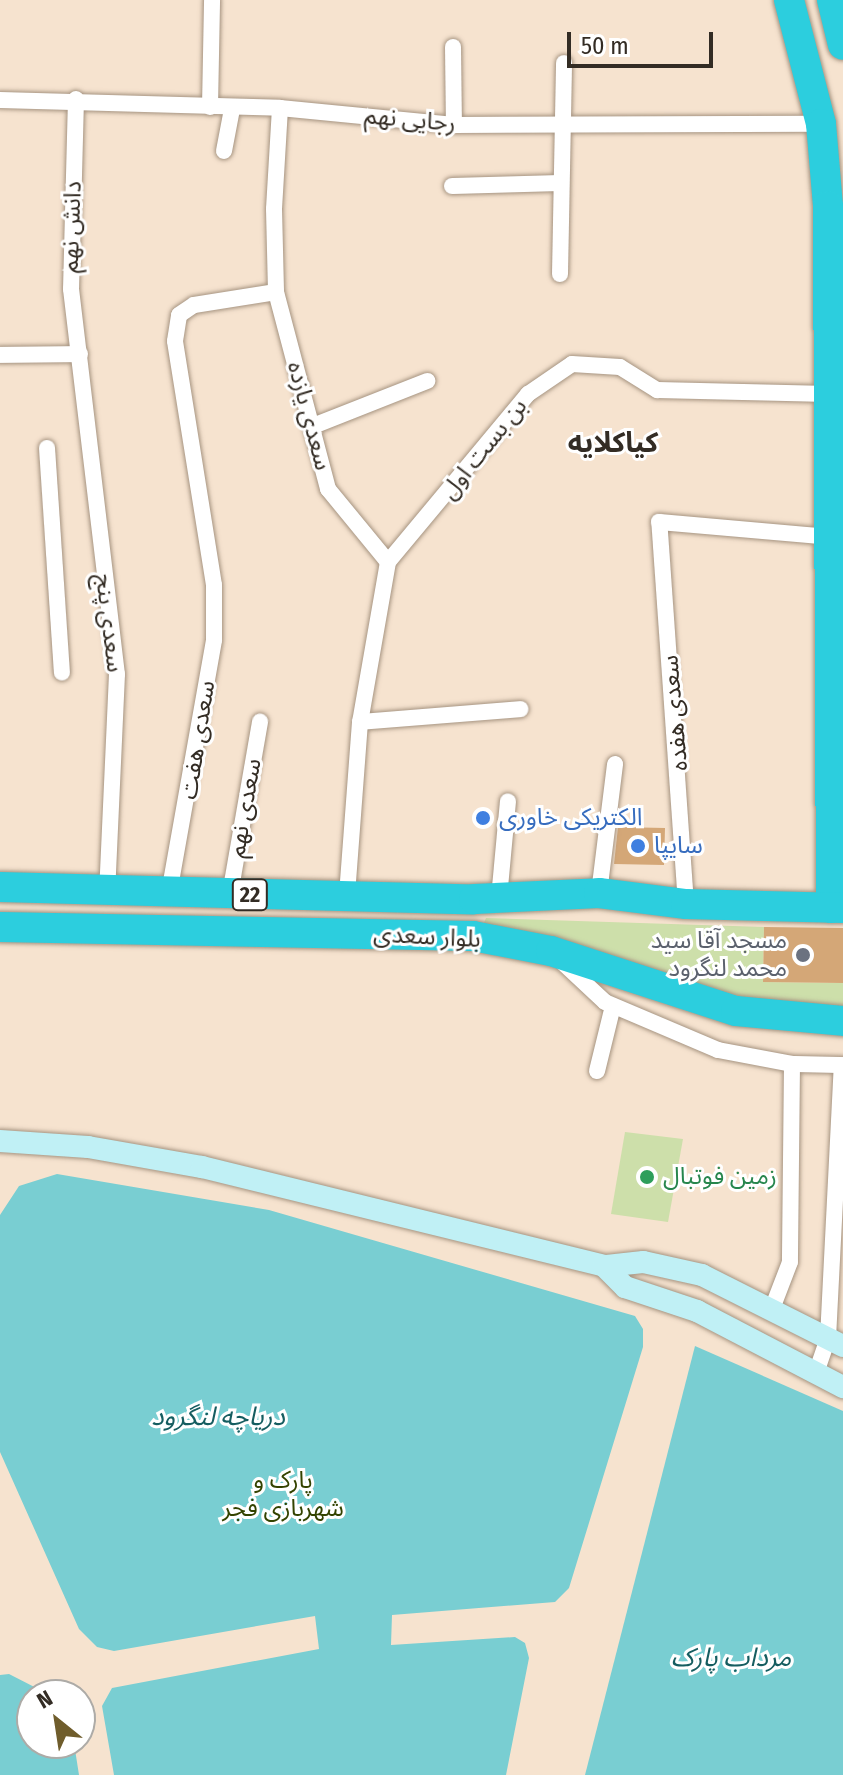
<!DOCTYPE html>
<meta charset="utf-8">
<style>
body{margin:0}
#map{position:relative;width:843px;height:1775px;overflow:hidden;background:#f6e3cf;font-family:"Fira Sans Condensed","Noto Sans Arabic",sans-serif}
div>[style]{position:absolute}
.green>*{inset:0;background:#cddfaa}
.water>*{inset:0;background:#79ced2}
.building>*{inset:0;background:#d4a777}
.roads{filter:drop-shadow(0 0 2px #a69481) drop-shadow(0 0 2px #a69481)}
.street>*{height:16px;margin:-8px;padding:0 8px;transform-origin:8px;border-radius:8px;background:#fff}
.secondary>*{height:22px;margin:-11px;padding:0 11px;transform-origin:11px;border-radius:11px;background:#c0f0f5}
.highway>*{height:30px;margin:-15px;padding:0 15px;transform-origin:15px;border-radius:15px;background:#2ccede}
.dots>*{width:22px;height:22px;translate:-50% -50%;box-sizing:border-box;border:4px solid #fff;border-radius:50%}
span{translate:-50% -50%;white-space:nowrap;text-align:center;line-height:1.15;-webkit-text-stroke:6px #fff;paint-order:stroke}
.shield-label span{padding:2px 6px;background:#fff;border:2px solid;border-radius:6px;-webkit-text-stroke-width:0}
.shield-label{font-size:22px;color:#332c24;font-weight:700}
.street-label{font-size:24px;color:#332c24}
.shop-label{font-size:24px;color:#366cbe}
.left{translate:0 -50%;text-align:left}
.worship-label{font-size:24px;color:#5b616d}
.right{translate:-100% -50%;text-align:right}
.leisure-label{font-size:24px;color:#27864d}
.park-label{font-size:24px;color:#334300}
.water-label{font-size:26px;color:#155d60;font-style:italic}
.quarter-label{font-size:28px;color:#332c24;font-weight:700}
.north{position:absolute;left:16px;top:1679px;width:80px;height:80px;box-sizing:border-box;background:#fff;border:2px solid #adaba7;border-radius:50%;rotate:330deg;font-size:22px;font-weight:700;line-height:32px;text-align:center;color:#332c24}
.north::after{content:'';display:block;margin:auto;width:28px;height:36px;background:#6f5d2c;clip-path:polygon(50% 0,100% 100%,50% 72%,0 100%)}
.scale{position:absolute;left:567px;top:32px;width:146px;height:36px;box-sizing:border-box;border:4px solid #332c24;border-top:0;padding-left:10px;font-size:24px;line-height:28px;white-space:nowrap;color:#332c24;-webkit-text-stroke:6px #fff;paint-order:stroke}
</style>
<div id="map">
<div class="green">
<div style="clip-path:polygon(486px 918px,764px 927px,763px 982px,843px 983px,843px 1009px,784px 1007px,735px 995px,562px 940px,483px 925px)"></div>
<div style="clip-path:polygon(625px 1132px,683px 1139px,668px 1222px,611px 1214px)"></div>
</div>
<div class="water">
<div style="clip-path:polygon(57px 1174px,269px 1210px,635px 1316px,643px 1329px,643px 1347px,569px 1588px,555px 1602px,392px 1615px,391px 1645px,515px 1637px,525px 1643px,529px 1658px,506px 1775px,114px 1775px,102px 1706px,112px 1688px,319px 1649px,315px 1616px,114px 1651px,97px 1647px,79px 1629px,0 1452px,0 1215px,19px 1186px)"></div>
<div style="clip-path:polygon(695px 1346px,843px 1411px,843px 1775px,585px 1775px)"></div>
<div style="clip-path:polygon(9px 1674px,50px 1695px,32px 1695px,32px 1743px,74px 1743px,79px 1775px,0 1775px,0 1675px)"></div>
</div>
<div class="building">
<div style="clip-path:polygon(618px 827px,665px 828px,664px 865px,614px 864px)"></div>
<div style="clip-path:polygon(764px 927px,843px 928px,843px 983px,763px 982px)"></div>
</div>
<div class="roads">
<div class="street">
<div style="left:453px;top:47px;width:78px;rotate:89.3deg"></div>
<div style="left:76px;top:99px;width:190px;rotate:91.5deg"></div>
<div style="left:71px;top:289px;width:388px;rotate:83.2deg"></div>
<div style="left:117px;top:674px;width:218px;rotate:92.6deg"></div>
<div style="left:0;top:100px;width:280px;rotate:1.6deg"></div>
<div style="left:280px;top:108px;width:175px;rotate:5.6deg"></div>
<div style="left:454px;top:125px;width:367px;rotate:-0.2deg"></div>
<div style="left:210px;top:107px;width:107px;rotate:-88.9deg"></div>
<div style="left:280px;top:108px;width:101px;rotate:93.4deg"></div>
<div style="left:274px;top:209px;width:83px;rotate:88.6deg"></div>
<div style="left:276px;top:292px;width:204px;rotate:75.2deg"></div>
<div style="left:328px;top:489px;width:94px;rotate:50.6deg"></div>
<div style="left:388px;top:562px;width:162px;rotate:99.9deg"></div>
<div style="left:360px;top:722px;width:172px;rotate:94.3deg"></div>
<div style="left:224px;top:151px;width:43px;rotate:-79.2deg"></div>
<div style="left:452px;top:186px;width:109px;rotate:-1.6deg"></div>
<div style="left:560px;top:274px;width:211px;rotate:-88.9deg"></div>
<div style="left:0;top:355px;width:80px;rotate:-0.7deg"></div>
<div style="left:313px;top:426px;width:123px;rotate:-21.5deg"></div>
<div style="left:47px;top:448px;width:225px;rotate:86.2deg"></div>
<div style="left:388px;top:562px;width:219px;rotate:-50.2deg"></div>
<div style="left:528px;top:394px;width:53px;rotate:-34.3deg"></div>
<div style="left:572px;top:364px;width:48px;rotate:3.6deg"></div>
<div style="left:620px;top:367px;width:44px;rotate:31.9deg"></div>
<div style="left:657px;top:390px;width:172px;rotate:1.3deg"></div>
<div style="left:360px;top:722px;width:161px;rotate:-4.6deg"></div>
<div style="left:169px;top:893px;width:257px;rotate:-79.9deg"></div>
<div style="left:214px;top:640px;width:55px;rotate:-90deg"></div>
<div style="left:214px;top:585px;width:247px;rotate:-99.1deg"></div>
<div style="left:175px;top:341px;width:26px;rotate:-81deg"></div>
<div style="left:179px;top:315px;width:18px;rotate:-34deg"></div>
<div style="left:194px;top:305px;width:83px;rotate:-9deg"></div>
<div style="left:599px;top:893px;width:130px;rotate:-82.9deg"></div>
<div style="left:230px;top:894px;width:175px;rotate:-80.1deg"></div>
<div style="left:499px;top:898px;width:97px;rotate:-84.7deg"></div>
<div style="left:686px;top:904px;width:383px;rotate:-94deg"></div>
<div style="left:659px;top:522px;width:174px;rotate:5deg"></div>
<div style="left:561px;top:961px;width:60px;rotate:43deg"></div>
<div style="left:605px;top:1002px;width:123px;rotate:23deg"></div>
<div style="left:718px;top:1050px;width:75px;rotate:10.7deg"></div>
<div style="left:792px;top:1064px;width:198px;rotate:90.6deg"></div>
<div style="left:790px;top:1262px;width:50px;rotate:111deg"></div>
<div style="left:792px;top:1064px;width:51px;rotate:1.1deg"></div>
<div style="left:597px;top:1071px;width:67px;rotate:-76.2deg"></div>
<div style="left:816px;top:1373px;width:37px;rotate:-71deg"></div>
<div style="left:828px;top:1338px;width:273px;rotate:-87.1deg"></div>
</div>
<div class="secondary">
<div style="left:0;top:1141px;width:88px;rotate:3.9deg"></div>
<div style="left:88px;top:1147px;width:116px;rotate:10deg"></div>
<div style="left:202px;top:1167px;width:414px;rotate:13.8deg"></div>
<div style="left:843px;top:1346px;width:158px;rotate:-153.3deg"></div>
<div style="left:702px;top:1275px;width:60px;rotate:-167.6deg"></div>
<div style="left:643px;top:1262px;width:39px;rotate:174deg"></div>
<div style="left:604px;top:1266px;width:30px;rotate:45deg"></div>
<div style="left:625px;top:1287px;width:76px;rotate:18.4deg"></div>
<div style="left:697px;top:1311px;width:165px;rotate:27.5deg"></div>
</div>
<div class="highway">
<div style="left:789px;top:0;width:128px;rotate:75.5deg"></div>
<div style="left:821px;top:124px;width:82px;rotate:85.1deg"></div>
<div style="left:828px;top:206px;width:702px;rotate:89.76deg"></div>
<div style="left:832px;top:0;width:46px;rotate:76.3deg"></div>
<div style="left:0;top:887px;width:474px;rotate:1.5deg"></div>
<div style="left:474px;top:899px;width:125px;rotate:-2.7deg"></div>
<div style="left:599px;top:893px;width:88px;rotate:7.2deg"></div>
<div style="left:686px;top:904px;width:157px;rotate:1.5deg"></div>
<div style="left:0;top:927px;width:473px;rotate:1.1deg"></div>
<div style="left:473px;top:936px;width:79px;rotate:10.9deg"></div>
<div style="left:551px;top:951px;width:194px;rotate:18deg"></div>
<div style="left:736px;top:1011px;width:107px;rotate:5.3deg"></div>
</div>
</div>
<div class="dots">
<div style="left:483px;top:818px;background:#3f7fe0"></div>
<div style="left:638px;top:846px;background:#3f7fe0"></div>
<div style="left:803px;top:955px;background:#6b7280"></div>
<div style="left:647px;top:1177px;background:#2e9e5b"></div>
</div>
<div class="shield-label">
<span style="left:250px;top:895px">22</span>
</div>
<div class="street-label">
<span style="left:410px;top:120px;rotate:5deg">رجایی نهم</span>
<span style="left:72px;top:227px;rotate:-88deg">دانش نهم</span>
<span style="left:309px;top:416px;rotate:75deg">سعدی یازده</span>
<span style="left:484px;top:449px;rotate:-51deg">بن بست اول</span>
<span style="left:109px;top:623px;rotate:83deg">سعدی پنج</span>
<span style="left:675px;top:713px;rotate:-95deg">سعدی هفده</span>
<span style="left:198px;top:740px;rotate:-81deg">سعدی هفت</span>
<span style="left:245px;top:808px;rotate:-80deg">سعدی نهم</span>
<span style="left:427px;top:937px;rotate:3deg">بلوار سعدی</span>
</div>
<div class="shop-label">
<span class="left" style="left:499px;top:818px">الکتریکی خاوری</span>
<span class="left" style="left:654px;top:846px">سایپا</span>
</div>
<div class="worship-label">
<span class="right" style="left:787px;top:955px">مسجد آقا سید<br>محمد لنگرود</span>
</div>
<div class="leisure-label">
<span class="left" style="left:663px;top:1177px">زمین فوتبال</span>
</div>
<div class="park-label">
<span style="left:283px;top:1495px">پارک و<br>شهربازی فجر</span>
</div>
<div class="water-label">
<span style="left:218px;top:1417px">دریاچه لنگرود</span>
<span style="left:731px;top:1658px">مرداب پارک</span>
</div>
<div class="quarter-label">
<span style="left:613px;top:443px">کیاکلایه</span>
</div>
<div class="north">N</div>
<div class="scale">50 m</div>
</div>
